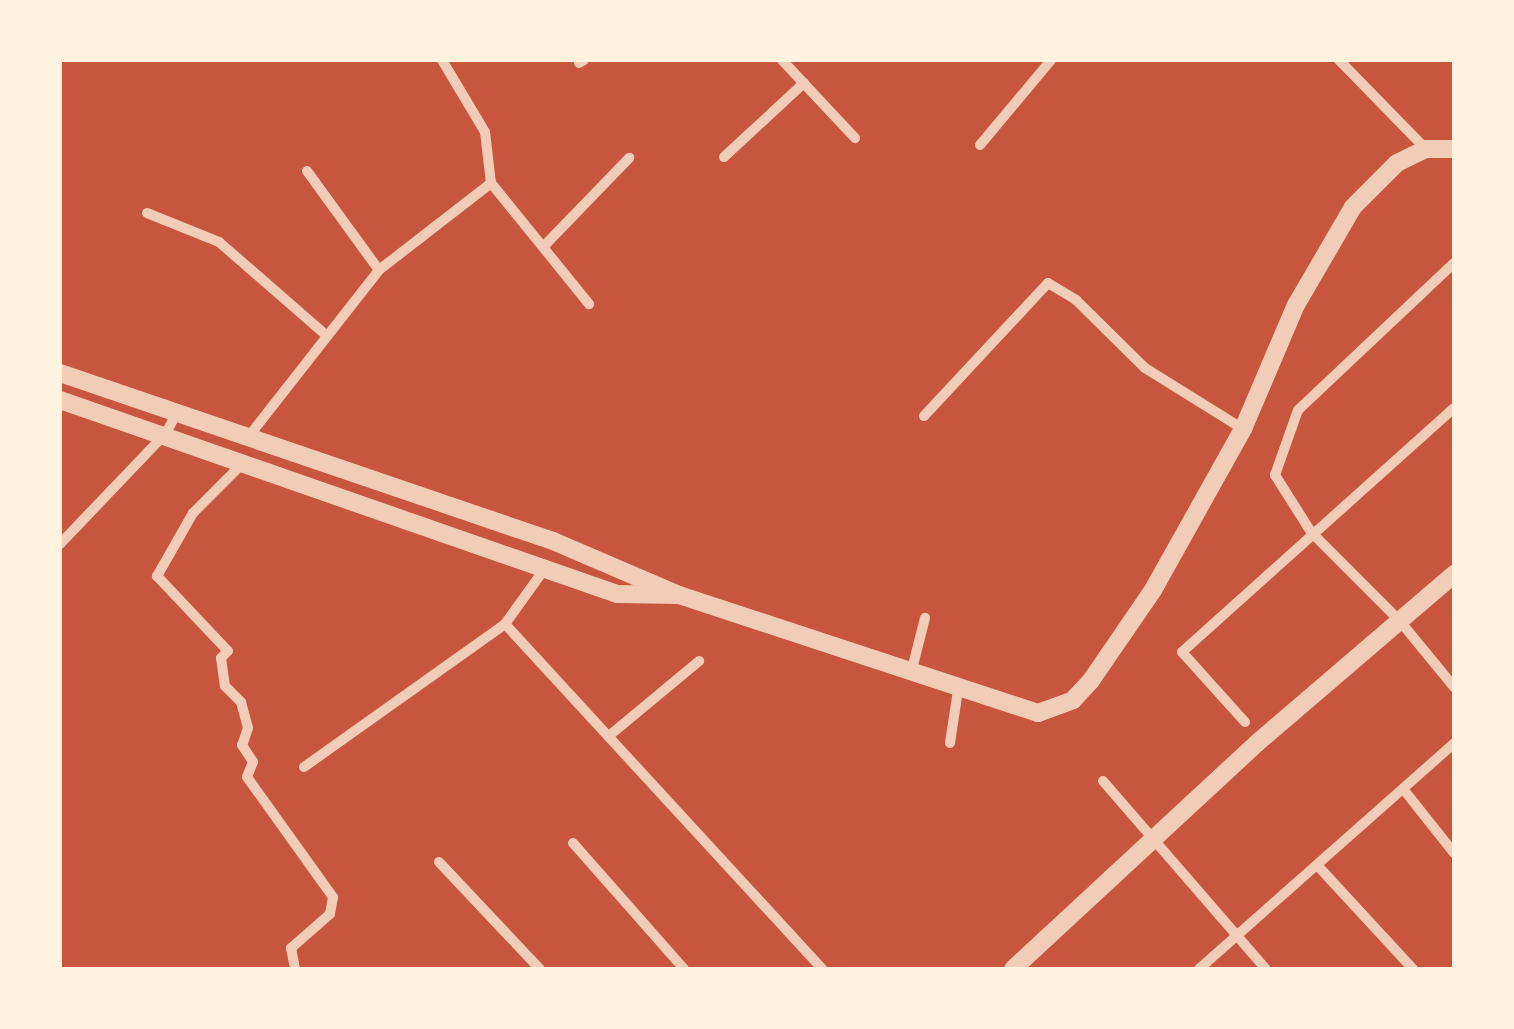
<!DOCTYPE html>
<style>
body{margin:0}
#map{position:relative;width:1514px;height:1029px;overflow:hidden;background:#c8553d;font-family:Roboto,sans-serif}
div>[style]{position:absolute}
.minor>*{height:10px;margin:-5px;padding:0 5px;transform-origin:5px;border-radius:5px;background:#f1ccb7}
.tertiary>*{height:18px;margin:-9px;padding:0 9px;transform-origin:9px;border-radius:9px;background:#f1ccb7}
span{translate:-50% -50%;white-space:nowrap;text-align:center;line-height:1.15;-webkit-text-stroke:9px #fff3e0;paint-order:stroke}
.frame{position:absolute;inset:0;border:62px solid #fff3e0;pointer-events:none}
</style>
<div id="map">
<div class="minor">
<div style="left:782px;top:60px;width:107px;rotate:46.9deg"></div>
<div style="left:1339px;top:60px;width:124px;rotate:45.7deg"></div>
<div style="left:579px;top:63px;width:6px;rotate:-31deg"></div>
<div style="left:980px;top:145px;width:111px;rotate:-50.1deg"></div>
<div style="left:724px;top:157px;width:109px;rotate:-42.8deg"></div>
<div style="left:307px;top:171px;width:122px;rotate:54deg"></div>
<div style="left:491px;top:183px;width:156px;rotate:51deg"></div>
<div style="left:147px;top:213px;width:78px;rotate:21.9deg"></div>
<div style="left:219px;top:242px;width:142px;rotate:41deg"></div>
<div style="left:546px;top:244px;width:120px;rotate:-46deg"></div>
<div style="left:1454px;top:263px;width:214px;rotate:136.7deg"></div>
<div style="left:1298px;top:410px;width:69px;rotate:109.5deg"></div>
<div style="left:1275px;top:475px;width:67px;rotate:57.7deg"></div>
<div style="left:1311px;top:532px;width:124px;rotate:45deg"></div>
<div style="left:1399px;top:620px;width:87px;rotate:50.6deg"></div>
<div style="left:924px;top:416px;width:182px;rotate:-47deg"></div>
<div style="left:1048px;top:283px;width:33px;rotate:31deg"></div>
<div style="left:1076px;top:300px;width:97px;rotate:44.6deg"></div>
<div style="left:1145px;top:368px;width:115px;rotate:31.9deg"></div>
<div style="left:249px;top:436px;width:211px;rotate:-51.9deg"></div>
<div style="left:379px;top:270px;width:142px;rotate:-37.8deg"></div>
<div style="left:491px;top:183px;width:51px;rotate:-96.7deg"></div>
<div style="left:485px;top:132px;width:84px;rotate:-120.8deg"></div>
<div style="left:244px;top:462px;width:72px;rotate:135deg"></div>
<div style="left:193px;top:513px;width:73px;rotate:119.7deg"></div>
<div style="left:157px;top:576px;width:103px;rotate:46.6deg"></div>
<div style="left:228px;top:651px;width:10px;rotate:135deg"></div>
<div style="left:221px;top:658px;width:28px;rotate:82deg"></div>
<div style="left:225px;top:686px;width:23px;rotate:45deg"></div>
<div style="left:241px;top:702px;width:27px;rotate:75deg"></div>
<div style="left:248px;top:728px;width:18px;rotate:109deg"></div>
<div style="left:242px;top:745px;width:20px;rotate:57deg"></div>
<div style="left:253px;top:762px;width:16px;rotate:112deg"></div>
<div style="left:247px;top:777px;width:148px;rotate:54.4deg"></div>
<div style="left:333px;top:897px;width:17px;rotate:100deg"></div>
<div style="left:330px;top:914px;width:52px;rotate:138.9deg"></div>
<div style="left:291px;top:948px;width:21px;rotate:79deg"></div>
<div style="left:60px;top:544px;width:153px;rotate:-46.3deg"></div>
<div style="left:166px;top:433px;width:24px;rotate:-62deg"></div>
<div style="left:505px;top:624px;width:469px;rotate:47.4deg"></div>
<div style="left:911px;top:673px;width:57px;rotate:-75.7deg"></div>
<div style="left:1245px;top:722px;width:94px;rotate:-132deg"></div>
<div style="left:1182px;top:652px;width:365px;rotate:-41.9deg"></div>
<div style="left:610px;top:735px;width:116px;rotate:-39.7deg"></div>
<div style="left:950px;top:743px;width:54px;rotate:-81.4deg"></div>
<div style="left:304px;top:767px;width:247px;rotate:-35.4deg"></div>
<div style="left:505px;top:624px;width:70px;rotate:-54.3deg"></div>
<div style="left:1103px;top:781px;width:249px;rotate:49.1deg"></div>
<div style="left:1404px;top:790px;width:80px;rotate:51.6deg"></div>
<div style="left:573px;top:843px;width:168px;rotate:48.6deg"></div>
<div style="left:439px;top:862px;width:147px;rotate:46.7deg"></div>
<div style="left:1317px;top:865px;width:142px;rotate:47.3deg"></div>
<div style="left:1199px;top:969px;width:341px;rotate:-41.5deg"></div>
</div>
<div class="tertiary">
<div style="left:60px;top:373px;width:521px;rotate:18.82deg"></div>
<div style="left:553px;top:541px;width:137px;rotate:23.2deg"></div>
<div style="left:679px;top:595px;width:378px;rotate:18.2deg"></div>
<div style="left:1038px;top:713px;width:37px;rotate:-20deg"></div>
<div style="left:1073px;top:700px;width:25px;rotate:-47deg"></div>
<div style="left:1090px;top:682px;width:112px;rotate:-55.6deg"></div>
<div style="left:1153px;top:590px;width:184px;rotate:-60.8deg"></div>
<div style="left:1243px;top:429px;width:135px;rotate:-66.9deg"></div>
<div style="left:1296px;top:305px;width:113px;rotate:-59.8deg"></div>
<div style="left:1353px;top:207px;width:62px;rotate:-45deg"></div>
<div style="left:1397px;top:163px;width:32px;rotate:-26deg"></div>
<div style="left:1426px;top:149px;width:28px"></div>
<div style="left:60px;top:400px;width:590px;rotate:19.2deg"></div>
<div style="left:617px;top:594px;width:62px;rotate:0.9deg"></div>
<div style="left:1013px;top:969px;width:333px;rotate:-42.8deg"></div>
<div style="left:1257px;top:743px;width:260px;rotate:-40.6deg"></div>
</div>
<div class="frame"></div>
</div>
